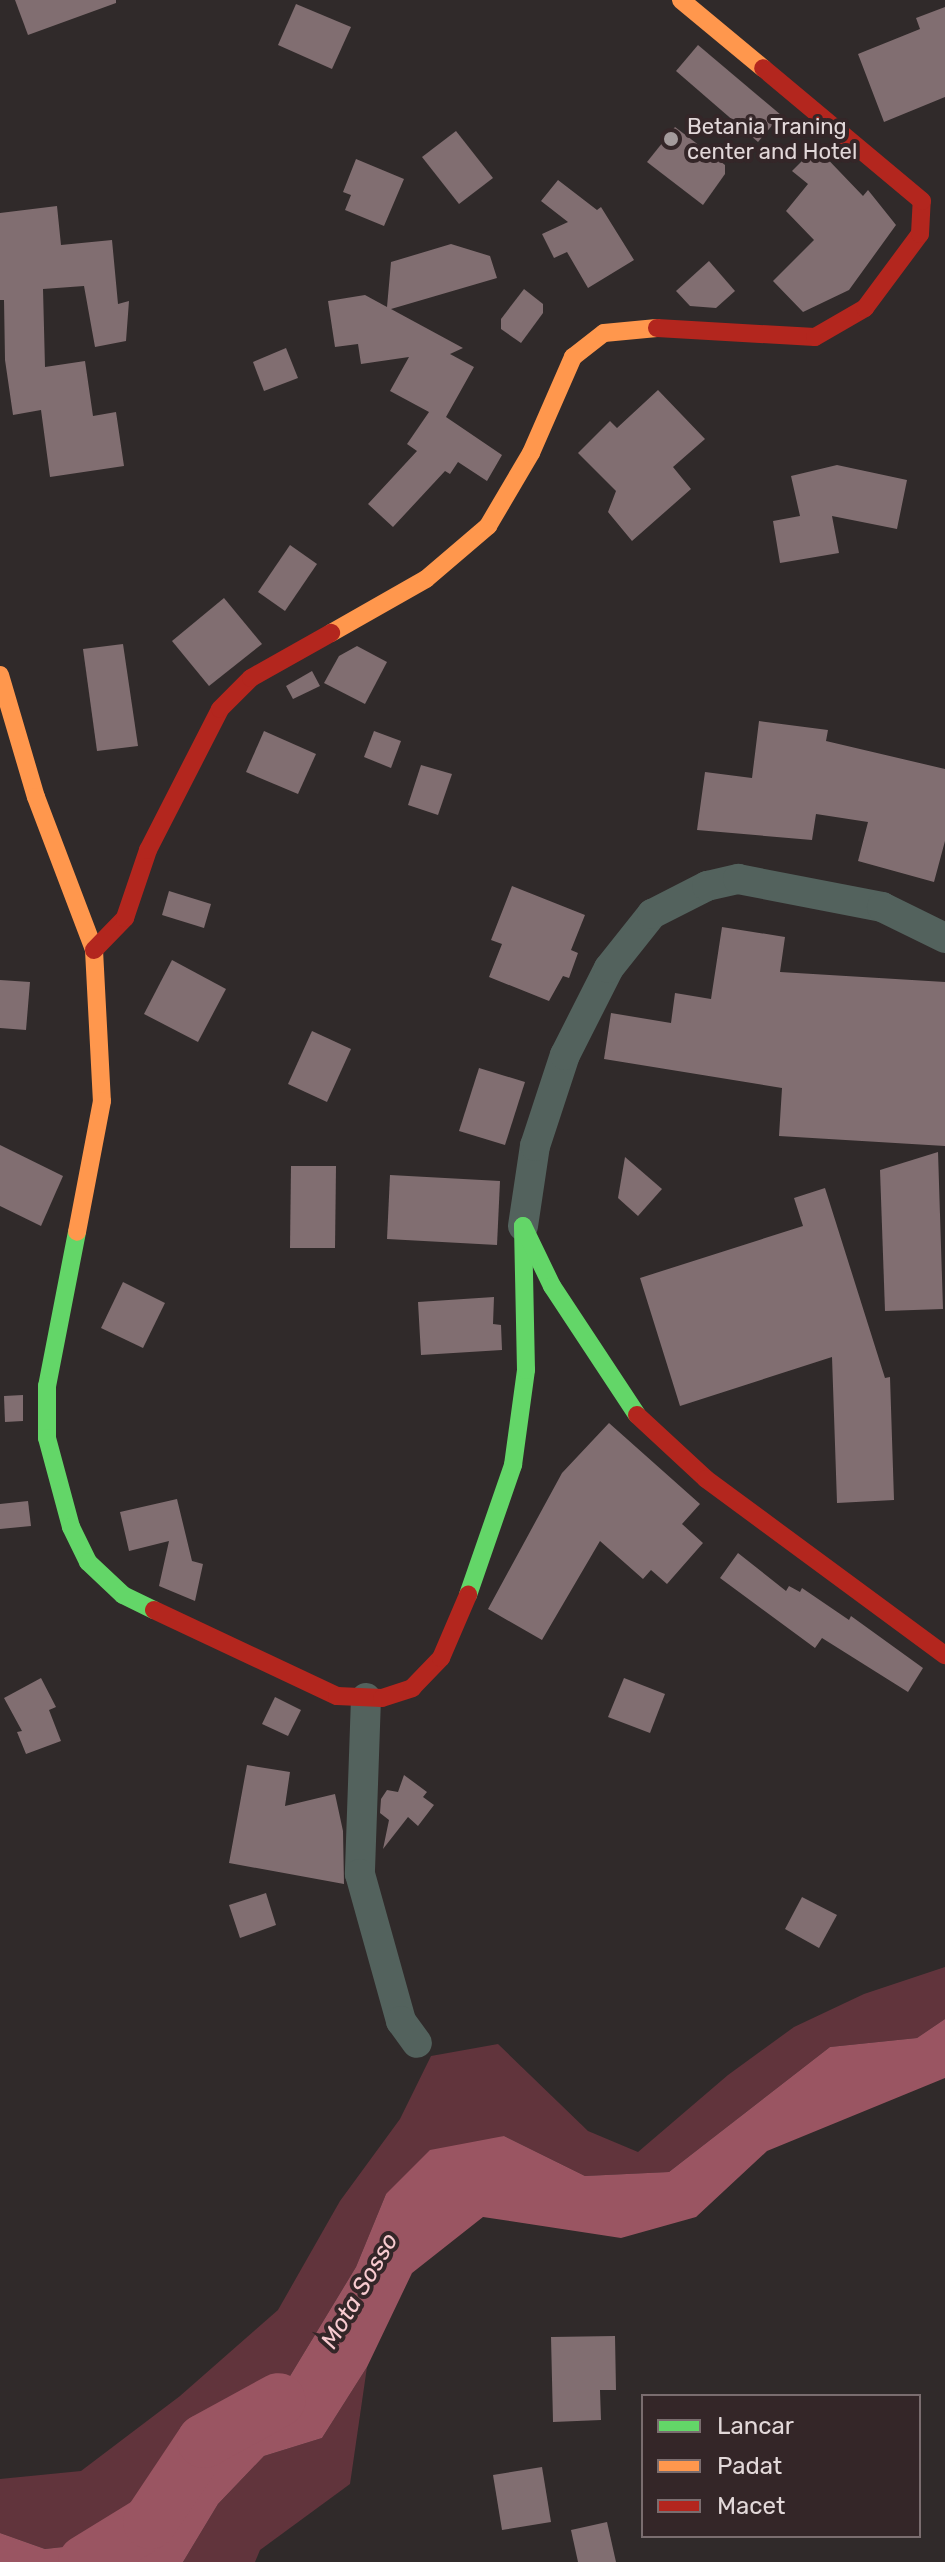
<!DOCTYPE html>
<style>
body{margin:0}
#map{position:relative;width:945px;height:2562px;overflow:hidden;background:#302a2a;font-family:Rubik,sans-serif}
div>[style]{position:absolute}
.green>*{inset:0;background:#61343c}
.water>*{inset:0;background:#9a5562}
.river>*{height:54px;margin:-27px;padding:0 27px;transform-origin:27px;border-radius:27px;background:#9a5562}
.building>*{inset:0;background:#816e71}
.street>*{height:30px;margin:-15px;padding:0 15px;transform-origin:15px;border-radius:15px;background:#53625d}
.fast>*{height:18px;margin:-9px;padding:0 9px;transform-origin:9px;border-radius:9px;background:#63d668}
.slow>*{height:18px;margin:-9px;padding:0 9px;transform-origin:9px;border-radius:9px;background:#ff974d}
.jam>*{height:18px;margin:-9px;padding:0 9px;transform-origin:9px;border-radius:9px;background:#b3261e}
.dots>*{width:22px;height:22px;translate:-50% -50%;box-sizing:border-box;border:4px solid #342628;border-radius:50%}
span{translate:-50% -50%;white-space:nowrap;text-align:center;line-height:1.15;-webkit-text-stroke:8px #342628;paint-order:stroke}
.poi-label{font-size:22px;color:#e2d8d9}
.left{translate:0 -50%;text-align:left}
.water-label{font-size:24px;color:#f8cbd0;font-style:italic}
.legend{position:absolute;left:641px;top:2394px;width:280px;height:144px;box-sizing:border-box;background:#342628;border:2px solid #7a6d6f;margin:0;padding:10px 14px;list-style:none;font-size:24px;color:#e2d8d9}
.legend li{display:flex;align-items:center;gap:16px;height:40px}
.legend b{width:40px;border:2px solid #7a6d6f}
</style>
<div id="map">
<div class="green">
<div style="clip-path:polygon(945px 1967px,945px 2019px,917px 2038px,830px 2047px,669px 2172px,585px 2176px,504px 2136px,386px 2194px,356px 2267px,287px 2381px,227px 2413px,188px 2491px,144px 2538px,45px 2549px,0 2533px,0 2479px,81px 2471px,180px 2396px,278px 2310px,340px 2201px,400px 2119px,431px 2056px,498px 2044px,588px 2131px,638px 2152px,728px 2075px,794px 2027px,864px 1994px)"></div>
<div style="clip-path:polygon(367px 2367px,350px 2484px,260px 2550px,255px 2562px,183px 2562px,218px 2504px,264px 2456px,322px 2438px)"></div>
</div>
<div class="water">
<div style="clip-path:polygon(945px 2019px,945px 2078px,767px 2151px,696px 2217px,621px 2238px,483px 2217px,412px 2273px,367px 2367px,322px 2438px,264px 2456px,218px 2504px,183px 2562px,0 2562px,0 2533px,45px 2549px,144px 2538px,188px 2491px,226px 2413px,287px 2381px,356px 2267px,386px 2194px,430px 2150px,504px 2136px,585px 2176px,669px 2172px,830px 2047px,917px 2038px)"></div>
</div>
<div class="river">
<div style="left:85px;top:2562px;width:76px;rotate:-31.6deg"></div>
<div style="left:150px;top:2522px;width:97px;rotate:-56.3deg"></div>
<div style="left:204px;top:2441px;width:85px;rotate:-28.7deg"></div>
</div>
<div class="building">
<div style="clip-path:polygon(15px 0,116px 0,116px 3px,28px 35px)"></div>
<div style="clip-path:polygon(296px 4px,351px 27px,332px 69px,278px 45px)"></div>
<div style="clip-path:polygon(945px 7px,945px 97px,884px 122px,858px 54px,920px 29px,916px 18px)"></div>
<div style="clip-path:polygon(698px 45px,781px 115px,758px 142px,676px 71px)"></div>
<div style="clip-path:polygon(675px 127px,725px 165px,725px 174px,703px 205px,647px 162px)"></div>
<div style="clip-path:polygon(456px 131px,493px 178px,459px 204px,422px 157px)"></div>
<div style="clip-path:polygon(816px 147px,863px 196px,868px 190px,896px 225px,849px 290px,803px 312px,773px 281px,814px 240px,786px 211px,808px 184px,792px 171px)"></div>
<div style="clip-path:polygon(356px 159px,404px 179px,384px 226px,345px 210px,351px 195px,343px 192px)"></div>
<div style="clip-path:polygon(558px 180px,597px 210px,601px 207px,634px 260px,588px 288px,567px 252px,554px 258px,542px 234px,568px 222px,541px 201px)"></div>
<div style="clip-path:polygon(57px 206px,61px 245px,112px 240px,118px 304px,129px 301px,126px 341px,95px 347px,84px 286px,43px 289px,45px 367px,85px 361px,93px 416px,116px 412px,124px 466px,50px 477px,41px 410px,13px 415px,5px 360px,4px 300px,0 300px,0 213px)"></div>
<div style="clip-path:polygon(451px 244px,490px 256px,497px 278px,391px 309px,463px 348px,450px 354px,474px 367px,446px 417px,502px 455px,487px 481px,458px 462px,450px 474px,445px 471px,393px 527px,368px 504px,417px 451px,407px 444px,429px 412px,390px 391px,409px 357px,361px 364px,358px 344px,335px 347px,328px 301px,365px 295px,387px 307px,391px 262px)"></div>
<div style="clip-path:polygon(709px 261px,735px 291px,716px 308px,690px 306px,676px 291px)"></div>
<div style="clip-path:polygon(524px 289px,543px 304px,543px 313px,521px 343px,501px 329px,501px 319px)"></div>
<div style="clip-path:polygon(286px 348px,298px 378px,264px 391px,253px 362px)"></div>
<div style="clip-path:polygon(658px 390px,705px 439px,673px 467px,691px 489px,632px 541px,608px 512px,616px 491px,578px 453px,610px 421px,617px 428px)"></div>
<div style="clip-path:polygon(837px 465px,907px 480px,897px 529px,832px 516px,839px 553px,780px 563px,773px 521px,800px 516px,791px 476px)"></div>
<div style="clip-path:polygon(290px 545px,317px 564px,285px 611px,258px 592px)"></div>
<div style="clip-path:polygon(224px 598px,262px 644px,209px 686px,172px 641px)"></div>
<div style="clip-path:polygon(123px 644px,138px 746px,97px 751px,83px 649px)"></div>
<div style="clip-path:polygon(357px 646px,387px 662px,365px 704px,324px 683px,339px 656px)"></div>
<div style="clip-path:polygon(312px 671px,320px 686px,293px 699px,286px 686px)"></div>
<div style="clip-path:polygon(759px 721px,828px 730px,826px 741px,945px 769px,945px 841px,934px 882px,858px 861px,868px 822px,816px 814px,812px 840px,697px 830px,705px 772px,752px 778px)"></div>
<div style="clip-path:polygon(264px 731px,316px 754px,298px 794px,246px 772px)"></div>
<div style="clip-path:polygon(374px 731px,401px 741px,391px 768px,364px 757px)"></div>
<div style="clip-path:polygon(421px 765px,452px 774px,438px 815px,408px 805px)"></div>
<div style="clip-path:polygon(512px 886px,585px 915px,571px 950px,578px 953px,569px 978px,563px 976px,549px 1001px,489px 977px,502px 944px,491px 940px)"></div>
<div style="clip-path:polygon(169px 891px,211px 904px,204px 928px,162px 915px)"></div>
<div style="clip-path:polygon(722px 927px,785px 937px,780px 972px,945px 982px,945px 1146px,779px 1136px,782px 1088px,604px 1059px,611px 1013px,671px 1023px,675px 993px,711px 999px)"></div>
<div style="clip-path:polygon(172px 960px,226px 989px,198px 1042px,144px 1014px)"></div>
<div style="clip-path:polygon(0 980px,30px 982px,26px 1030px,0 1028px)"></div>
<div style="clip-path:polygon(312px 1031px,351px 1049px,327px 1102px,288px 1084px)"></div>
<div style="clip-path:polygon(479px 1068px,525px 1082px,505px 1145px,459px 1131px)"></div>
<div style="clip-path:polygon(0 1145px,63px 1176px,41px 1226px,0 1206px)"></div>
<div style="clip-path:polygon(938px 1152px,943px 1309px,885px 1311px,880px 1170px)"></div>
<div style="clip-path:polygon(625px 1157px,662px 1189px,638px 1216px,618px 1198px)"></div>
<div style="clip-path:polygon(291px 1166px,336px 1166px,335px 1248px,290px 1248px)"></div>
<div style="clip-path:polygon(390px 1175px,500px 1181px,497px 1245px,387px 1239px)"></div>
<div style="clip-path:polygon(825px 1188px,885px 1378px,890px 1377px,894px 1500px,837px 1503px,832px 1357px,680px 1406px,640px 1278px,803px 1226px,794px 1198px)"></div>
<div style="clip-path:polygon(123px 1282px,165px 1303px,143px 1348px,101px 1328px)"></div>
<div style="clip-path:polygon(494px 1297px,493px 1324px,501px 1325px,502px 1350px,421px 1355px,418px 1302px)"></div>
<div style="clip-path:polygon(23px 1395px,23px 1421px,5px 1422px,4px 1396px)"></div>
<div style="clip-path:polygon(609px 1423px,700px 1504px,682px 1524px,703px 1543px,667px 1584px,651px 1570px,643px 1579px,600px 1541px,542px 1640px,488px 1609px,562px 1473px)"></div>
<div style="clip-path:polygon(177px 1499px,192px 1561px,203px 1564px,195px 1601px,159px 1586px,169px 1541px,129px 1551px,120px 1512px)"></div>
<div style="clip-path:polygon(28px 1501px,31px 1526px,0 1529px,0 1504px)"></div>
<div style="clip-path:polygon(738px 1553px,786px 1591px,789px 1586px,800px 1592px,802px 1588px,849px 1620px,851px 1616px,923px 1668px,908px 1692px,822px 1638px,815px 1648px,720px 1578px)"></div>
<div style="clip-path:polygon(41px 1678px,56px 1707px,49px 1710px,61px 1741px,26px 1754px,17px 1732px,22px 1731px,4px 1698px)"></div>
<div style="clip-path:polygon(624px 1678px,665px 1694px,650px 1733px,608px 1717px)"></div>
<div style="clip-path:polygon(275px 1697px,301px 1710px,288px 1736px,262px 1724px)"></div>
<div style="clip-path:polygon(247px 1765px,290px 1772px,285px 1806px,335px 1794px,343px 1831px,344px 1884px,229px 1863px)"></div>
<div style="clip-path:polygon(404px 1775px,427px 1792px,423px 1797px,434px 1805px,418px 1826px,408px 1817px,383px 1849px,389px 1820px,380px 1813px,381px 1799px,387px 1790px,398px 1792px)"></div>
<div style="clip-path:polygon(266px 1893px,276px 1925px,240px 1938px,229px 1905px)"></div>
<div style="clip-path:polygon(802px 1897px,837px 1915px,819px 1948px,785px 1929px)"></div>
<div style="clip-path:polygon(615px 2336px,616px 2390px,600px 2390px,601px 2420px,553px 2422px,551px 2337px)"></div>
<div style="clip-path:polygon(542px 2467px,551px 2522px,502px 2530px,493px 2475px)"></div>
<div style="clip-path:polygon(607px 2522px,616px 2562px,578px 2562px,571px 2530px)"></div>
</div>
<div class="street">
<div style="left:523px;top:1226px;width:81px;rotate:-81.5deg"></div>
<div style="left:535px;top:1146px;width:96px;rotate:-71.8deg"></div>
<div style="left:565px;top:1055px;width:97px;rotate:-63.2deg"></div>
<div style="left:609px;top:968px;width:69px;rotate:-51.5deg"></div>
<div style="left:652px;top:914px;width:62px;rotate:-27deg"></div>
<div style="left:707px;top:886px;width:32px;rotate:-13deg"></div>
<div style="left:738px;top:879px;width:147px;rotate:11deg"></div>
<div style="left:882px;top:907px;width:70px;rotate:26.2deg"></div>
<div style="left:366px;top:1698px;width:176px;rotate:92deg"></div>
<div style="left:360px;top:1874px;width:153px;rotate:74.4deg"></div>
<div style="left:401px;top:2021px;width:27px;rotate:54deg"></div>
</div>
<div class="fast">
<div style="left:77px;top:1232px;width:157px;rotate:101deg"></div>
<div style="left:47px;top:1386px;width:52px;rotate:90deg"></div>
<div style="left:47px;top:1438px;width:92px;rotate:74.9deg"></div>
<div style="left:71px;top:1527px;width:39px;rotate:64deg"></div>
<div style="left:88px;top:1562px;width:48px;rotate:43.3deg"></div>
<div style="left:123px;top:1595px;width:34px;rotate:26deg"></div>
<div style="left:468px;top:1595px;width:138px;rotate:-70.9deg"></div>
<div style="left:513px;top:1465px;width:96px;rotate:-82.2deg"></div>
<div style="left:526px;top:1370px;width:144px;rotate:-91.2deg"></div>
<div style="left:523px;top:1226px;width:67px;rotate:64.2deg"></div>
<div style="left:552px;top:1286px;width:154px;rotate:56.6deg"></div>
</div>
<div class="slow">
<div style="left:681px;top:0;width:107px;rotate:39.7deg"></div>
<div style="left:331px;top:633px;width:109px;rotate:-29.6deg"></div>
<div style="left:426px;top:579px;width:82px;rotate:-40.5deg"></div>
<div style="left:488px;top:526px;width:85px;rotate:-59.5deg"></div>
<div style="left:531px;top:453px;width:105px;rotate:-66.4deg"></div>
<div style="left:573px;top:357px;width:39px;rotate:-38deg"></div>
<div style="left:604px;top:333px;width:53px;rotate:-5.4deg"></div>
<div style="left:0;top:675px;width:127px;rotate:73.6deg"></div>
<div style="left:36px;top:797px;width:164px;rotate:69.2deg"></div>
<div style="left:94px;top:950px;width:151px;rotate:87deg"></div>
<div style="left:102px;top:1101px;width:133px;rotate:100.8deg"></div>
</div>
<div class="jam">
<div style="left:657px;top:328px;width:158px;rotate:3.3deg"></div>
<div style="left:815px;top:337px;width:58px;rotate:-30.1deg"></div>
<div style="left:865px;top:308px;width:92px;rotate:-53.4deg"></div>
<div style="left:920px;top:234px;width:33px;rotate:-87deg"></div>
<div style="left:922px;top:201px;width:207px;rotate:-140.1deg"></div>
<div style="left:94px;top:950px;width:45px;rotate:-45.9deg"></div>
<div style="left:125px;top:918px;width:72px;rotate:-71.3deg"></div>
<div style="left:148px;top:850px;width:158px;rotate:-62.9deg"></div>
<div style="left:220px;top:709px;width:44px;rotate:-45deg"></div>
<div style="left:251px;top:678px;width:92px;rotate:-29.4deg"></div>
<div style="left:637px;top:1415px;width:94px;rotate:42.8deg"></div>
<div style="left:706px;top:1479px;width:297px;rotate:36.4deg"></div>
<div style="left:154px;top:1610px;width:202px;rotate:25.2deg"></div>
<div style="left:337px;top:1696px;width:45px;rotate:2.5deg"></div>
<div style="left:382px;top:1698px;width:32px;rotate:-18deg"></div>
<div style="left:412px;top:1688px;width:42px;rotate:-46deg"></div>
<div style="left:441px;top:1658px;width:69px;rotate:-66.8deg"></div>
</div>
<div class="dots">
<div style="left:671px;top:139px;background:#a49b9c"></div>
</div>
<div class="poi-label">
<span class="left" style="left:687px;top:139px">Betania Traning<br>center and Hotel</span>
</div>
<div class="water-label">
<span style="left:360px;top:2291px;rotate:-60deg">Mota Sosso</span>
</div>
<ul class="legend">
<li><b style="height:10px;background:#63d668"></b>Lancar</li>
<li><b style="height:10px;background:#ff974d"></b>Padat</li>
<li><b style="height:10px;background:#b3261e"></b>Macet</li>
</ul>
</div>
